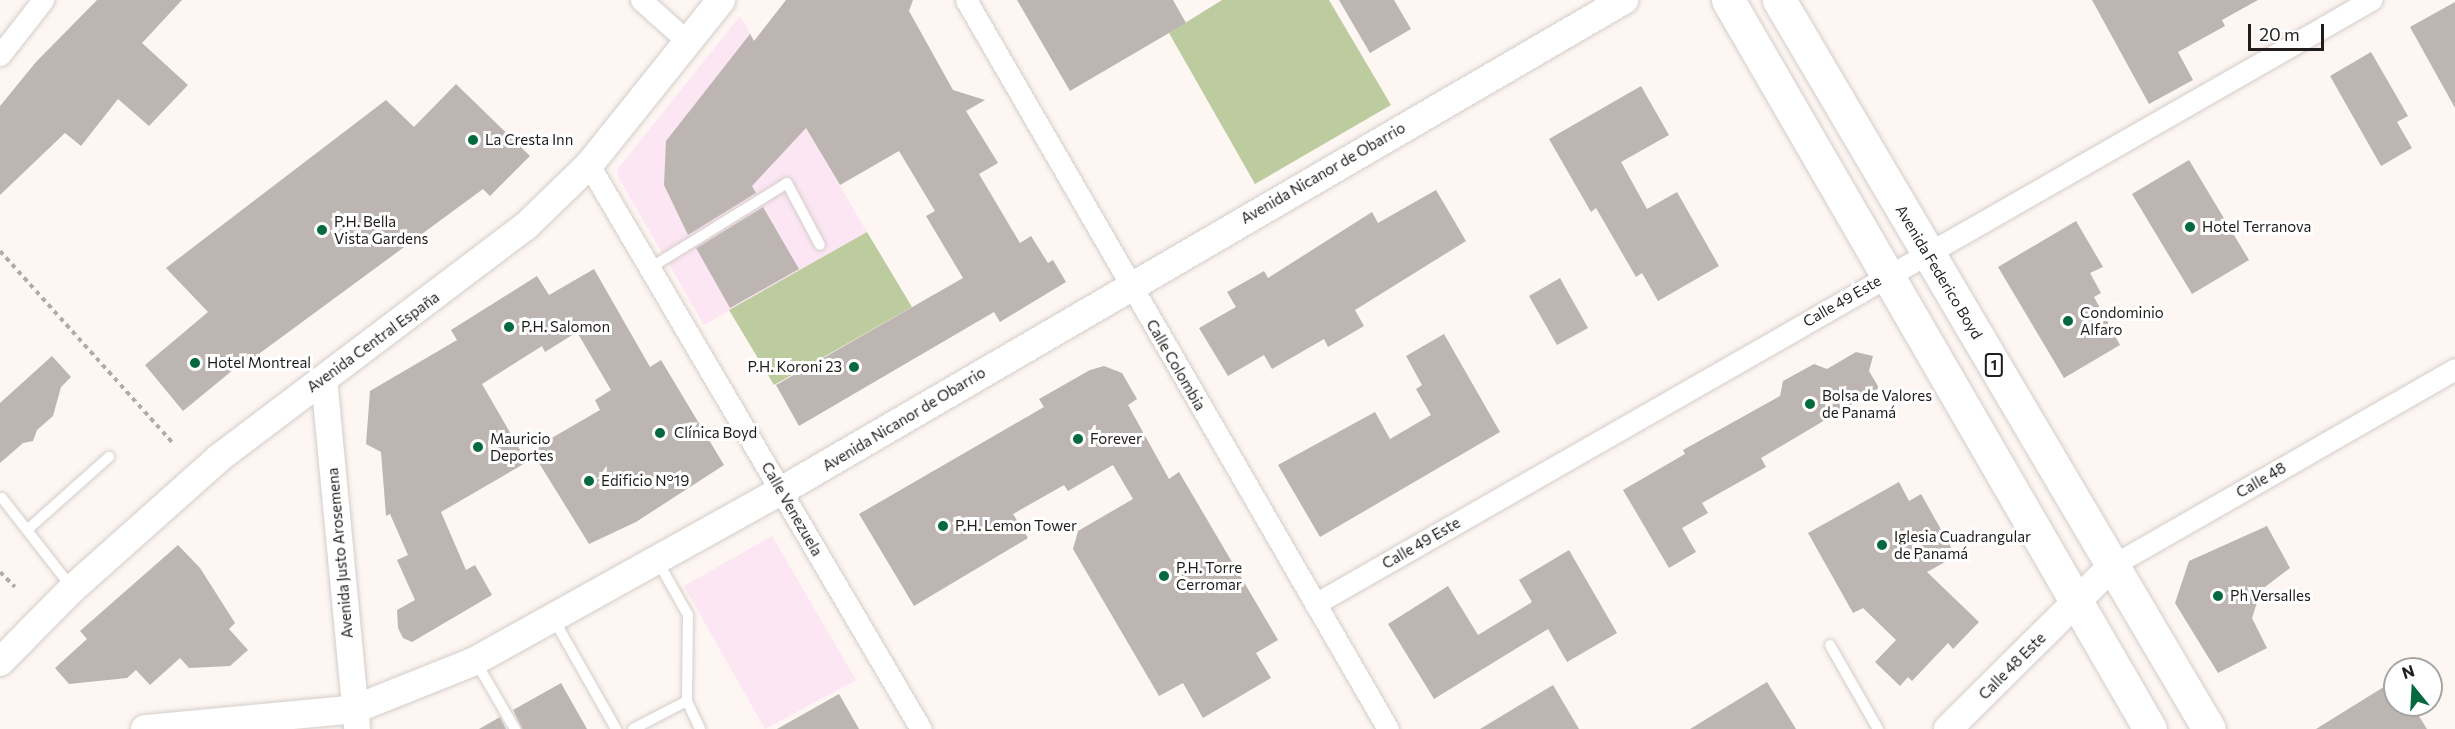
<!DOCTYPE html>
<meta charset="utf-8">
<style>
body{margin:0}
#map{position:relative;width:2455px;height:729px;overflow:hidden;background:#fdf6f2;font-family:Commissioner,sans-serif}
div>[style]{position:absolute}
.commercial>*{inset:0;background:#fce6f4}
.green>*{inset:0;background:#bdcc9e}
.building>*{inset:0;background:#bcb5b1}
.path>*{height:4px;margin-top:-2px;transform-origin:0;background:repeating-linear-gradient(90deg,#b1aba8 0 4.5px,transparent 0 9px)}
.roads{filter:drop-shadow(0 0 2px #d4cdc9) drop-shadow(0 0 2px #d4cdc9)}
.service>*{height:10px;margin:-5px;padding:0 5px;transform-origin:5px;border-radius:5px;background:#fff}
.minor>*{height:21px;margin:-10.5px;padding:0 10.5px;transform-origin:10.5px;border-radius:10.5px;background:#fff}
.tertiary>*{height:26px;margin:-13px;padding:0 13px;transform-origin:13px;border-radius:13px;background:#fff}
.secondary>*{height:28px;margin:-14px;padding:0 14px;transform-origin:14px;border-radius:14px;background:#fff}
.primary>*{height:33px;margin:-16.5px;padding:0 16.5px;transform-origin:16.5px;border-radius:16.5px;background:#fff}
.dots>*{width:16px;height:16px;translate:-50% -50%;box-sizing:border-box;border:3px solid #fff;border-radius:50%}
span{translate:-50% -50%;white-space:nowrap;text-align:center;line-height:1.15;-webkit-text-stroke:6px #fff;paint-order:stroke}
.shield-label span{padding:2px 4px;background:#fff;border:2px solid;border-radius:4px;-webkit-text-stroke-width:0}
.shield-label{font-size:14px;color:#201d1c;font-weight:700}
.poi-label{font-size:15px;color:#201d1c}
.left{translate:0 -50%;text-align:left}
.right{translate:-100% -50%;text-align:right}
.street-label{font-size:15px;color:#201d1c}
.north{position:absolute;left:2383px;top:657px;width:60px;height:60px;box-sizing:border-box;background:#fff;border:2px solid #a6a5a4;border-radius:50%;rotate:342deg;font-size:16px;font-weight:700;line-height:24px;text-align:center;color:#201d1c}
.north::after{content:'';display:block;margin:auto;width:21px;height:27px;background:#04693e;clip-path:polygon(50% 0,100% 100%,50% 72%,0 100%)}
.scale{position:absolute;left:2248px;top:24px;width:76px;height:27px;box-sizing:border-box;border:3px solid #201d1c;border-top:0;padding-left:8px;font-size:18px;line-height:21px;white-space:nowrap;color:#201d1c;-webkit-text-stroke:4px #fff;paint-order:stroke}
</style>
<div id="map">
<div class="commercial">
<div style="clip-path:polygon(740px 16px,867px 232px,704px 325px,619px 179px,617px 170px)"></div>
<div style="clip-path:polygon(772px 536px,856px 680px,765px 729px,684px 586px)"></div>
</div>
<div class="green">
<div style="clip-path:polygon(1222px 0,1329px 0,1391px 105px,1255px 184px,1169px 33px)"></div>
<div style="clip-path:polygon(867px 232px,912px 307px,774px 385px,729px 310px)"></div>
</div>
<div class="building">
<div style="clip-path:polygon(97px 0,182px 0,142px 43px,188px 85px,149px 126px,118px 99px,81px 146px,65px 133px,0 195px,0 106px,36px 62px)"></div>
<div style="clip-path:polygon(786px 0,913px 0,909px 11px,953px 90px,985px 100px,966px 111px,998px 163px,979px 174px,1020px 243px,1031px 236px,1048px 263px,1053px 260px,1066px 282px,1000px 322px,994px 312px,799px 426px,776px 385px,963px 278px,926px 216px,935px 211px,899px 151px,840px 185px,806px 128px,752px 186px,756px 193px,688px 235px,664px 185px,666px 141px,750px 34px,754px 41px)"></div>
<div style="clip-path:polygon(1017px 0,1173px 0,1186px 23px,1070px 91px)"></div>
<div style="clip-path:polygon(1339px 0,1394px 0,1411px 29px,1370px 53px)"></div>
<div style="clip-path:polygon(2092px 0,2258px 0,2222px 20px,2225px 26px,2178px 52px,2193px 80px,2149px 104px)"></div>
<div style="clip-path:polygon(2455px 2px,2455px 108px,2410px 27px)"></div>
<div style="clip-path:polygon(2371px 52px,2408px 116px,2397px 122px,2412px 148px,2381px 166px,2330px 76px)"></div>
<div style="clip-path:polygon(456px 84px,530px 156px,490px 196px,483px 189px,252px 359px,250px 356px,183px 411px,145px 365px,208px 312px,166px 268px,386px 100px,414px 127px)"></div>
<div style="clip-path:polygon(1641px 86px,1669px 135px,1621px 162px,1647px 209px,1677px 192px,1719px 266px,1658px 301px,1642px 273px,1636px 277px,1596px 208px,1591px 212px,1549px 139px)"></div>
<div style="clip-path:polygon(2189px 160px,2249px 260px,2192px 294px,2132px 194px)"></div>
<div style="clip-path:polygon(1436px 190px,1466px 241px,1355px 310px,1364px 326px,1328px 347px,1324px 339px,1272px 369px,1264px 355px,1228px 376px,1199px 328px,1236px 307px,1227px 292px,1264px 271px,1268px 278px,1372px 212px,1378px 223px)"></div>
<div style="clip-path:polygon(763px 207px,799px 269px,730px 308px,696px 248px)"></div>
<div style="clip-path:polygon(2076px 221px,2103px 267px,2090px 273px,2101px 293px,2094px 297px,2120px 345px,2064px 378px,1998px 267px)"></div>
<div style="clip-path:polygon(594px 269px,650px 367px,661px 360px,724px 465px,636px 522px,589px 544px,531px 450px,600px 410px,595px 400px,611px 390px,577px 332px,545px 352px,542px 346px,482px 384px,527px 462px,441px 512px,466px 570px,475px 565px,492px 595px,412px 642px,403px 638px,398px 628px,397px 610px,415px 600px,397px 560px,408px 555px,390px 514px,386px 516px,381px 452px,366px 444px,370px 391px,457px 340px,451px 330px,537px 276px,549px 295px)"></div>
<div style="clip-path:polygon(1560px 278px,1588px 328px,1557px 345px,1529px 296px)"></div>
<div style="clip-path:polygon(1444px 334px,1500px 432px,1320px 537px,1278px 465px,1375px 412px,1390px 439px,1431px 415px,1416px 389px,1422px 385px,1406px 356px)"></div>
<div style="clip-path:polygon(1856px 352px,1873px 356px,1869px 371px,1879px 388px,1761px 458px,1766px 467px,1702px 503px,1708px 513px,1682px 528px,1696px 552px,1669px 568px,1623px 490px,1685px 454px,1683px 450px,1780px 396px,1783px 381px,1814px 364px,1827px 369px)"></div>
<div style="clip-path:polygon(52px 356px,71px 377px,61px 387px,53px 416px,37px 430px,33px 441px,23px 443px,0 463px,0 403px)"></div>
<div style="clip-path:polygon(1104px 366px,1122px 373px,1137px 399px,1128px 405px,1169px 479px,1179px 472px,1278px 640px,1256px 653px,1271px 678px,1203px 718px,1183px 683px,1159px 696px,1073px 549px,1078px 531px,1133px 499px,1113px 465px,1068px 491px,1064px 485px,1013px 514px,1028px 538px,914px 606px,859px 514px,1044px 407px,1039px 399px,1090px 370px)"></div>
<div style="clip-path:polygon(1899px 482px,1909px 501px,1921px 494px,1956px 556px,1927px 572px,1979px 622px,1953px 649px,1948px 643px,1912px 681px,1908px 677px,1900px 686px,1875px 662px,1896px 640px,1863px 608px,1853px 613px,1808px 533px)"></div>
<div style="clip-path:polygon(2267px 526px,2290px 568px,2261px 590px,2252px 618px,2267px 648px,2218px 673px,2175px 603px,2189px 561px)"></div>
<div style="clip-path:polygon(178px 545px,200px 568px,235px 623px,229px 629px,248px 650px,230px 666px,189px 668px,180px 658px,150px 685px,136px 670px,127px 678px,69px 684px,55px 668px,87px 639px,80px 631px)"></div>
<div style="clip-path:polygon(1569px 550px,1617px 633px,1567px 662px,1548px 629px,1434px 699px,1388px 624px,1448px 586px,1478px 635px,1532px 602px,1519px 580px)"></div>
<div style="clip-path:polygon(2395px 680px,2395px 705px,2412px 705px,2427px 729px,2316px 729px)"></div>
<div style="clip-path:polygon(1767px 682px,1796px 729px,1690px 729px)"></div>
<div style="clip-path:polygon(561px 683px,587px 729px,522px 729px,513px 710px)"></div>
<div style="clip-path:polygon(1553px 685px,1579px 729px,1480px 729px)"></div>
<div style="clip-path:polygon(839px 694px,859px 729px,777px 729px)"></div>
<div style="clip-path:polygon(500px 717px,506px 729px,479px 729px)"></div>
</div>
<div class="path">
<div style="left:0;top:251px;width:258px;rotate:48deg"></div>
<div style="left:0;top:572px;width:21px;rotate:45deg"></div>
</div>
<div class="roads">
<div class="service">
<div style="left:650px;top:268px;width:161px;rotate:-31.8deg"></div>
<div style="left:787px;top:183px;width:70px;rotate:62deg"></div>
<div style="left:2px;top:498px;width:114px;rotate:52.1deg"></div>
<div style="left:27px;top:530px;width:110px;rotate:-41.7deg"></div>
<div style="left:657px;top:560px;width:63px;rotate:60.6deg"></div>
<div style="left:688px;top:615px;width:86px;rotate:90.7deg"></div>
<div style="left:687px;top:701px;width:31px;rotate:65deg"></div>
<div style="left:553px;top:618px;width:128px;rotate:60.4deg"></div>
<div style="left:1830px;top:645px;width:97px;rotate:60.3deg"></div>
<div style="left:476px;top:662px;width:78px;rotate:59.8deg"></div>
<div style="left:633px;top:729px;width:61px;rotate:-27.4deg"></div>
</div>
<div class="minor">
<div style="left:641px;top:0;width:62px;rotate:41.7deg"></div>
<div style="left:966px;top:0;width:842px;rotate:59.93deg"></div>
<div style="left:0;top:55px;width:70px;rotate:-52deg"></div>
<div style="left:589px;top:165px;width:654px;rotate:59.52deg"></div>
<div style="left:2113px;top:565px;width:394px;rotate:-29.8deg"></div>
<div style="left:1315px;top:604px;width:1217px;rotate:-29.77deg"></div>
</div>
<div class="tertiary">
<div style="left:324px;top:378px;width:353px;rotate:84.6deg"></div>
</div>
<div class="secondary">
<div style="left:0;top:662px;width:103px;rotate:-45.4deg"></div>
<div style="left:72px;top:589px;width:197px;rotate:-41.7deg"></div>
<div style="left:219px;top:458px;width:385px;rotate:-37.1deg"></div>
<div style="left:526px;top:226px;width:88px;rotate:-44.1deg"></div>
<div style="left:589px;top:165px;width:211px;rotate:-51.3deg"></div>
<div style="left:145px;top:729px;width:211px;rotate:-5.4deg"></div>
<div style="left:355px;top:709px;width:129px;rotate:-21.8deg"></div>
<div style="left:475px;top:661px;width:350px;rotate:-29.1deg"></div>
<div style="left:781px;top:491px;width:976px;rotate:-30.22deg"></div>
<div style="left:1948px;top:729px;width:233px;rotate:-44.8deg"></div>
</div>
<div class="primary">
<div style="left:1728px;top:0;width:842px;rotate:59.93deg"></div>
<div style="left:1779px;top:0;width:846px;rotate:59.47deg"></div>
</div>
</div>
<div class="dots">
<div style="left:473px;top:140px;background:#04693e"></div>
<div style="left:2190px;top:227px;background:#04693e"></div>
<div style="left:322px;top:230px;background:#04693e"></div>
<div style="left:2068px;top:321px;background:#04693e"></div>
<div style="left:509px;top:327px;background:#04693e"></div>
<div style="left:195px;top:363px;background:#04693e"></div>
<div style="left:854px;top:367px;background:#04693e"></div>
<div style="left:1810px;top:404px;background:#04693e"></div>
<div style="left:660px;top:433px;background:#04693e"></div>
<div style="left:1078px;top:439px;background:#04693e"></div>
<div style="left:478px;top:447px;background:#04693e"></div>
<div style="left:589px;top:481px;background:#04693e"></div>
<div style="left:943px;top:526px;background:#04693e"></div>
<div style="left:1882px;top:545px;background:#04693e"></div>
<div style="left:1164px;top:576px;background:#04693e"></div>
<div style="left:2218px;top:596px;background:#04693e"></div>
</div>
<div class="shield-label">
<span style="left:1994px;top:365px">1</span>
</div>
<div class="poi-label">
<span class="left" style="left:485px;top:140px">La Cresta Inn</span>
<span class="left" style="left:334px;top:230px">P.H. Bella<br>Vista Gardens</span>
<span class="left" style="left:2202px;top:227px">Hotel Terranova</span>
<span class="left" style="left:2080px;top:321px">Condominio<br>Alfaro</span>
<span class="left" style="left:521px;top:327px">P.H. Salomon</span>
<span class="left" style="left:207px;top:363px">Hotel Montreal</span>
<span class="right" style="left:842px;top:367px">P.H. Koroni 23</span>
<span class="left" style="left:1822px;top:404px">Bolsa de Valores<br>de Panamá</span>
<span class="left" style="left:674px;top:433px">Clínica Boyd</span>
<span class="left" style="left:490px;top:447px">Mauricio<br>Deportes</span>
<span class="left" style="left:1090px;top:439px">Forever</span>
<span class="left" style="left:601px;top:481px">Edificio N°19</span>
<span class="left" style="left:955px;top:526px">P.H. Lemon Tower</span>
<span class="left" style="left:1894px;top:545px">Iglesia Cuadrangular<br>de Panamá</span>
<span class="left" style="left:1176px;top:576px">P.H. Torre<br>Cerromar</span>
<span class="left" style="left:2230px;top:596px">Ph Versalles</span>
</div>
<div class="street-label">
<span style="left:1323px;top:173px;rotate:-30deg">Avenida Nicanor de Obarrio</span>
<span style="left:1939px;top:272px;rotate:59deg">Avenida Federico Boyd</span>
<span style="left:1842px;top:301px;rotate:-30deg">Calle 49 Este</span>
<span style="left:373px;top:342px;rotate:-36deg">Avenida Central España</span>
<span style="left:1176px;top:365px;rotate:60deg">Calle Colombia</span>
<span style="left:904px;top:419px;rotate:-31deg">Avenida Nicanor de Obarrio</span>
<span style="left:2261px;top:480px;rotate:-30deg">Calle 48</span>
<span style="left:792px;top:509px;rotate:60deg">Calle Venezuela</span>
<span style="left:1421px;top:543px;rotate:-30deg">Calle 49 Este</span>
<span style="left:340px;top:553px;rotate:-95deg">Avenida Justo Arosemena</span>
<span style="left:2012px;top:666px;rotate:-45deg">Calle 48 Este</span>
</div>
<div class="north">N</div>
<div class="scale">20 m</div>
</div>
